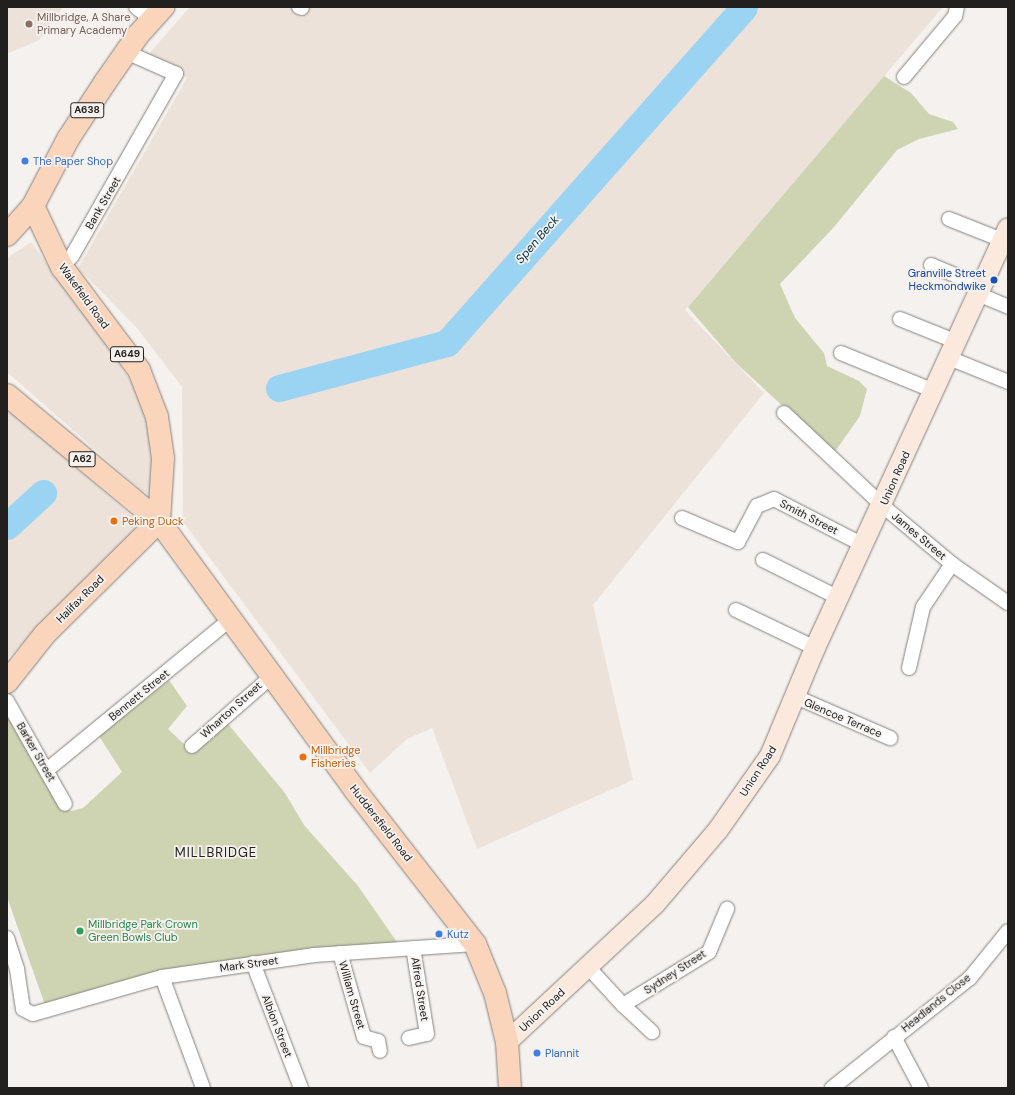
<!DOCTYPE html>
<style>
body{margin:0}
#map{position:relative;width:1015px;height:1095px;overflow:hidden;background:#f5f1ee;font-family:"DM Sans",sans-serif}
div>[style]{position:absolute}
.built>*{inset:0;background:#ece2da}
.green>*{inset:0;background:#ced4b2}
.river>*{height:27px;margin:-13.5px;padding:0 13.5px;transform-origin:13.5px;border-radius:13.5px;background:#9bd3f2}
.roads{filter:drop-shadow(0 0 1px #85827f) drop-shadow(0 0 1px #85827f)}
.street>*{height:14px;margin:-7px;padding:0 7px;transform-origin:7px;border-radius:7px;background:#fff}
.secondary>*{height:20px;margin:-10px;padding:0 10px;transform-origin:10px;border-radius:10px;background:#fce9dd}
.primary>*{height:22px;margin:-11px;padding:0 11px;transform-origin:11px;border-radius:11px;background:#fad4bb}
.dots>*{width:11px;height:11px;translate:-50% -50%;box-sizing:border-box;border:2px solid #f5f1ee;border-radius:50%}
span{translate:-50% -50%;white-space:nowrap;text-align:center;line-height:1.15;-webkit-text-stroke:3.5px #f5f1ee;paint-order:stroke}
.shield-label span{padding:1px 3px;background:#f5f1ee;border:1px solid;border-radius:3px;-webkit-text-stroke-width:0}
.shield-label{font-size:10px;color:#21201f;font-weight:700}
.education-label{font-size:11px;color:#785e54}
.left{translate:0 -50%;text-align:left}
.shop-label{font-size:11px;color:#366cbe}
.street-label{font-size:11px;color:#21201f}
.transit-label{font-size:11px;color:#164399}
.right{translate:-100% -50%;text-align:right}
.food-label{font-size:11px;color:#c56008}
.leisure-label{font-size:11px;color:#27864d}
.water-label{font-size:12px;color:#013348;font-style:italic}
.quarter-label{font-size:13px;color:#21201f;letter-spacing:1px}
.frame{position:absolute;inset:0;border:8px solid #21201f;pointer-events:none}
</style>
<div id="map">
<div class="built">
<div style="clip-path:polygon(7px 7px,63px 7px,39px 40px,7px 54px)"></div>
<div style="clip-path:polygon(190px 7px,943px 7px,685px 310px,764px 393px,593px 605px,633px 780px,477px 849px,432px 728px,407px 739px,370px 773px,183px 522px,182px 387px,137px 328px,78px 268px,187px 78px,148px 55px)"></div>
<div style="clip-path:polygon(31px 242px,93px 325px,139px 393px,153px 420px,157px 498px,142px 491px,7px 372px,7px 258px)"></div>
<div style="clip-path:polygon(12px 412px,141px 524px,7px 659px,7px 414px)"></div>
</div>
<div class="green">
<div style="clip-path:polygon(884px 76px,911px 93px,929px 114px,953px 122px,958px 129px,919px 139px,897px 150px,834px 227px,780px 284px,795px 318px,824px 353px,827px 366px,859px 381px,867px 389px,860px 416px,834px 453px,736px 363px,688px 307px)"></div>
<div style="clip-path:polygon(169px 680px,187px 706px,168px 729px,187px 747px,224px 719px,285px 793px,304px 825px,358px 886px,399px 945px,315px 951px,45px 1005px,7px 897px,7px 711px,60px 806px,71px 811px,83px 808px,122px 772px,99px 736px)"></div>
</div>
<div class="river">
<div style="left:279px;top:388px;width:174px;rotate:-15deg"></div>
<div style="left:447px;top:343px;width:448px;rotate:-48.5deg"></div>
<div style="left:7px;top:526px;width:49px;rotate:-42.5deg"></div>
</div>
<div class="roads">
<div class="street">
<div style="left:136px;top:7px;width:21px;rotate:39deg"></div>
<div style="left:299px;top:7px;width:3px;rotate:18deg"></div>
<div style="left:904px;top:77px;width:80px;rotate:-50.1deg"></div>
<div style="left:955px;top:16px;width:9px;rotate:-77deg"></div>
<div style="left:949px;top:219px;width:57px;rotate:21.6deg"></div>
<div style="left:931px;top:265px;width:54px;rotate:22.8deg"></div>
<div style="left:62px;top:267px;width:15px;rotate:-48deg"></div>
<div style="left:72px;top:256px;width:210px;rotate:-60.3deg"></div>
<div style="left:176px;top:74px;width:55px;rotate:-156.3deg"></div>
<div style="left:978px;top:294px;width:33px;rotate:23deg"></div>
<div style="left:900px;top:319px;width:61px;rotate:22deg"></div>
<div style="left:841px;top:353px;width:100px;rotate:22.2deg"></div>
<div style="left:949px;top:358px;width:64px;rotate:22.1deg"></div>
<div style="left:784px;top:413px;width:136px;rotate:43.2deg"></div>
<div style="left:883px;top:506px;width:90px;rotate:40deg"></div>
<div style="left:952px;top:564px;width:68px;rotate:34.9deg"></div>
<div style="left:682px;top:518px;width:61px;rotate:23.2deg"></div>
<div style="left:738px;top:542px;width:41px;rotate:-62.2deg"></div>
<div style="left:757px;top:506px;width:18px;rotate:-22deg"></div>
<div style="left:774px;top:499px;width:102px;rotate:27.3deg"></div>
<div style="left:763px;top:560px;width:85px;rotate:26.6deg"></div>
<div style="left:736px;top:610px;width:88px;rotate:25.7deg"></div>
<div style="left:909px;top:668px;width:63px;rotate:-77.1deg"></div>
<div style="left:923px;top:607px;width:52px;rotate:-56deg"></div>
<div style="left:796px;top:697px;width:103px;rotate:23.6deg"></div>
<div style="left:7px;top:701px;width:118px;rotate:60.6deg"></div>
<div style="left:192px;top:746px;width:106px;rotate:-41.2deg"></div>
<div style="left:47px;top:770px;width:238px;rotate:-39.4deg"></div>
<div style="left:7px;top:938px;width:33px;rotate:72deg"></div>
<div style="left:17px;top:969px;width:40px;rotate:81.5deg"></div>
<div style="left:23px;top:1009px;width:11px;rotate:27deg"></div>
<div style="left:33px;top:1014px;width:134px;rotate:-16deg"></div>
<div style="left:162px;top:977px;width:154px;rotate:-8.2deg"></div>
<div style="left:314px;top:955px;width:161px;rotate:-3.9deg"></div>
<div style="left:340px;top:953px;width:87px;rotate:74.1deg"></div>
<div style="left:364px;top:1037px;width:15px;rotate:16deg"></div>
<div style="left:378px;top:1041px;width:10px;rotate:79deg"></div>
<div style="left:253px;top:963px;width:134px;rotate:69deg"></div>
<div style="left:588px;top:967px;width:52px;rotate:47.4deg"></div>
<div style="left:623px;top:1005px;width:101px;rotate:-31.6deg"></div>
<div style="left:709px;top:952px;width:47px;rotate:-67.3deg"></div>
<div style="left:162px;top:977px;width:118px;rotate:69.7deg"></div>
<div style="left:623px;top:1005px;width:40px;rotate:43deg"></div>
<div style="left:894px;top:1037px;width:58px;rotate:62.1deg"></div>
<div style="left:409px;top:1038px;width:18px;rotate:-13deg"></div>
<div style="left:427px;top:1034px;width:87px;rotate:-99.2deg"></div>
<div style="left:832px;top:1088px;width:176px;rotate:-38.6deg"></div>
<div style="left:970px;top:978px;width:60px;rotate:-51deg"></div>
</div>
<div class="secondary">
<div style="left:507px;top:1042px;width:202px;rotate:-43deg"></div>
<div style="left:655px;top:904px;width:97px;rotate:-49.6deg"></div>
<div style="left:718px;top:830px;width:90px;rotate:-54.9deg"></div>
<div style="left:770px;top:756px;width:117px;rotate:-67.4deg"></div>
<div style="left:815px;top:648px;width:462px;rotate:-65.3deg"></div>
</div>
<div class="primary">
<div style="left:33px;top:206px;width:68px;rotate:64.6deg"></div>
<div style="left:62px;top:267px;width:129px;rotate:53.2deg"></div>
<div style="left:139px;top:370px;width:50px;rotate:69deg"></div>
<div style="left:157px;top:417px;width:41px;rotate:81.7deg"></div>
<div style="left:163px;top:458px;width:63px;rotate:93.6deg"></div>
<div style="left:7px;top:235px;width:39px;rotate:-48deg"></div>
<div style="left:33px;top:206px;width:76px;rotate:-62.4deg"></div>
<div style="left:68px;top:139px;width:69px;rotate:-56.8deg"></div>
<div style="left:106px;top:81px;width:56px;rotate:-55.2deg"></div>
<div style="left:138px;top:35px;width:38px;rotate:-48deg"></div>
<div style="left:7px;top:395px;width:197px;rotate:39.7deg"></div>
<div style="left:159px;top:521px;width:333px;rotate:53.9deg"></div>
<div style="left:355px;top:790px;width:195px;rotate:52.1deg"></div>
<div style="left:475px;top:944px;width:53px;rotate:67.8deg"></div>
<div style="left:495px;top:993px;width:50px;rotate:76.2deg"></div>
<div style="left:507px;top:1042px;width:46px;rotate:86.3deg"></div>
<div style="left:7px;top:682px;width:61px;rotate:-51.6deg"></div>
<div style="left:45px;top:634px;width:161px;rotate:-44.7deg"></div>
</div>
</div>
<div class="dots">
<div style="left:29px;top:24px;background:#8d6e63"></div>
<div style="left:25px;top:161px;background:#3f7fe0"></div>
<div style="left:994px;top:280px;background:#1a4fb4"></div>
<div style="left:114px;top:521px;background:#e8710a"></div>
<div style="left:303px;top:757px;background:#e8710a"></div>
<div style="left:80px;top:931px;background:#2e9e5b"></div>
<div style="left:439px;top:934px;background:#3f7fe0"></div>
<div style="left:537px;top:1053px;background:#3f7fe0"></div>
</div>
<div class="shield-label">
<span style="left:87px;top:110px">A638</span>
<span style="left:127px;top:354px">A649</span>
<span style="left:82px;top:459px">A62</span>
</div>
<div class="education-label">
<span class="left" style="left:37px;top:24px">Millbridge, A Share<br>Primary Academy</span>
</div>
<div class="shop-label">
<span class="left" style="left:33px;top:161px">The Paper Shop</span>
<span class="left" style="left:447px;top:934px">Kutz</span>
<span class="left" style="left:545px;top:1053px">Plannit</span>
</div>
<div class="street-label">
<span style="left:103px;top:203px;rotate:-60deg">Bank Street</span>
<span style="left:84px;top:296px;rotate:54deg">Wakefield Road</span>
<span style="left:895px;top:478px;rotate:-66deg">Union Road</span>
<span style="left:809px;top:517px;rotate:27deg">Smith Street</span>
<span style="left:919px;top:536px;rotate:40deg">James Street</span>
<span style="left:80px;top:599px;rotate:-45deg">Halifax Road</span>
<span style="left:139px;top:695px;rotate:-39deg">Bennett Street</span>
<span style="left:231px;top:710px;rotate:-42deg">Wharton Street</span>
<span style="left:843px;top:718px;rotate:23deg">Glencoe Terrace</span>
<span style="left:36px;top:752px;rotate:60deg">Barker Street</span>
<span style="left:758px;top:771px;rotate:-57deg">Union Road</span>
<span style="left:381px;top:823px;rotate:52deg">Huddersfield Road</span>
<span style="left:249px;top:964px;rotate:-8deg">Mark Street</span>
<span style="left:675px;top:972px;rotate:-33deg">Sydney Street</span>
<span style="left:420px;top:989px;rotate:81deg">Alfred Street</span>
<span style="left:352px;top:995px;rotate:74deg">William Street</span>
<span style="left:936px;top:1003px;rotate:-39deg">Headlands Close</span>
<span style="left:542px;top:1010px;rotate:-43deg">Union Road</span>
<span style="left:277px;top:1026px;rotate:69deg">Albion Street</span>
</div>
<div class="transit-label">
<span class="right" style="left:986px;top:280px">Granville Street<br>Heckmondwike</span>
</div>
<div class="food-label">
<span class="left" style="left:122px;top:521px">Peking Duck</span>
<span class="left" style="left:311px;top:757px">Millbridge<br>Fisheries</span>
</div>
<div class="leisure-label">
<span class="left" style="left:88px;top:931px">Millbridge Park Crown<br>Green Bowls Club</span>
</div>
<div class="water-label">
<span style="left:538px;top:240px;rotate:-49deg">Spen Beck</span>
</div>
<div class="quarter-label">
<span style="left:216px;top:853px">MILLBRIDGE</span>
</div>
<div class="frame"></div>
</div>
